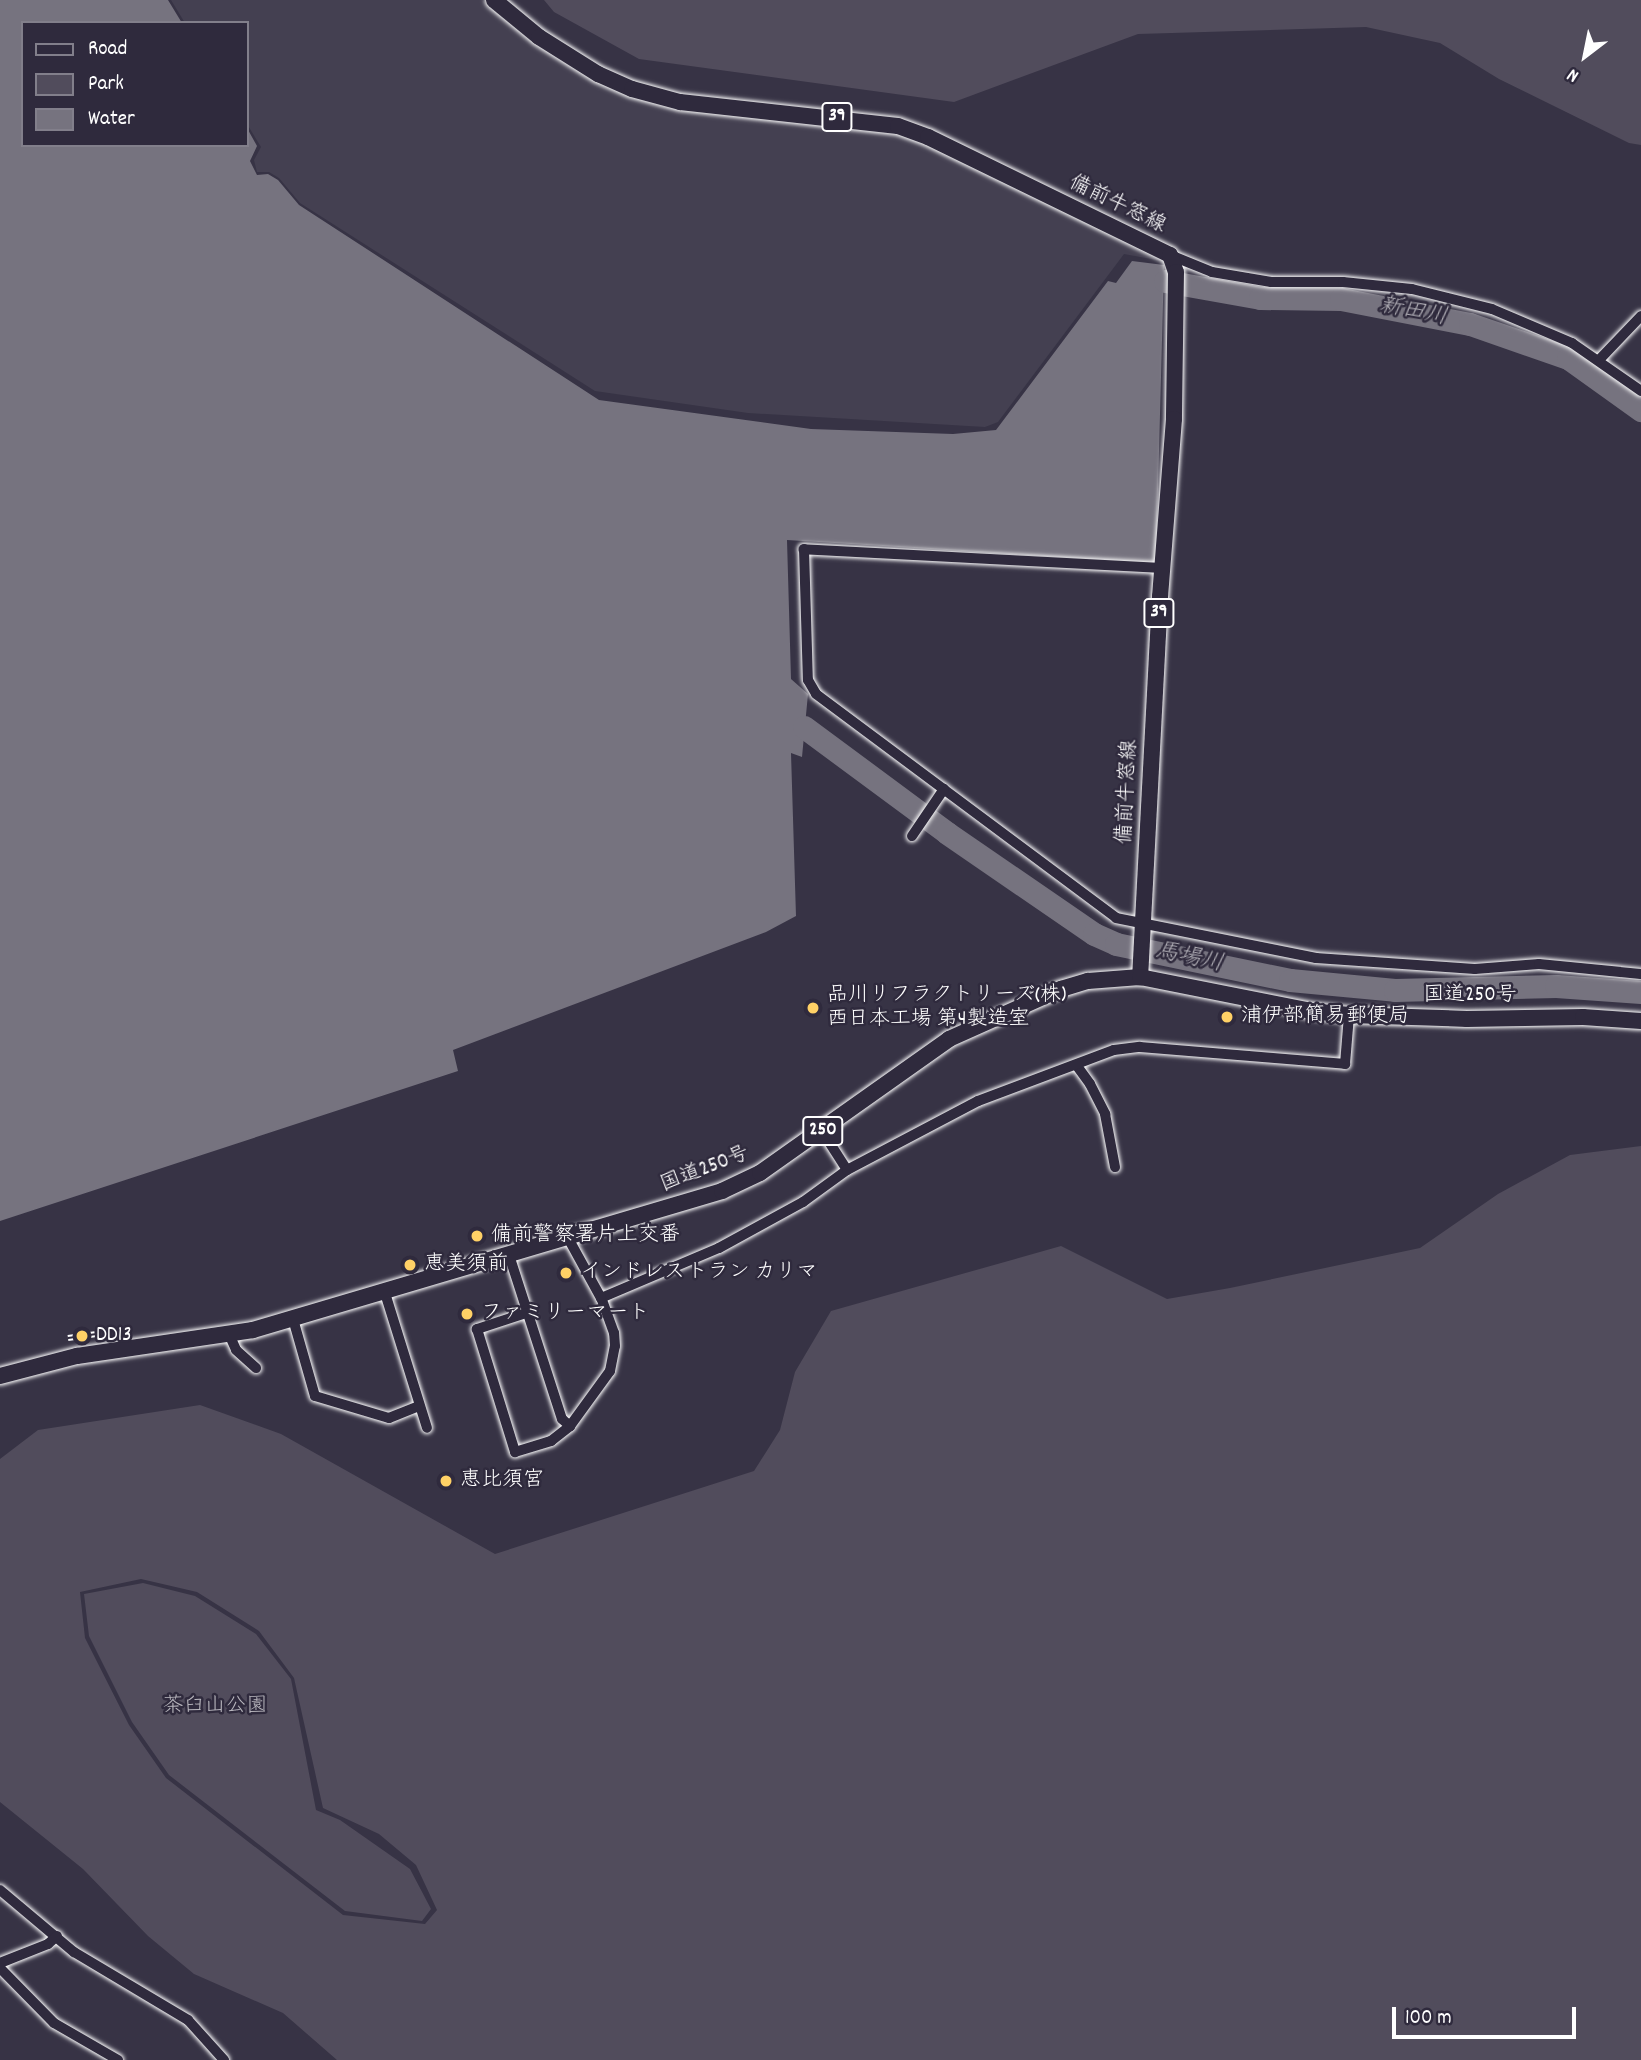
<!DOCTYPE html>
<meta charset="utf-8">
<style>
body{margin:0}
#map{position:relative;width:1641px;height:2060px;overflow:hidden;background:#373345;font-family:Dekko,"Klee One",sans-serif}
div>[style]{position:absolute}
.built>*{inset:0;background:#444051}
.green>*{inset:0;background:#514c5c}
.water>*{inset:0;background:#76737f}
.river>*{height:23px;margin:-11.5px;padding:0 11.5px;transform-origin:11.5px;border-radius:11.5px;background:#76737f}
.roads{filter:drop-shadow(0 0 2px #fff) drop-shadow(0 0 2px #fff)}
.minor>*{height:10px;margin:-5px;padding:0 5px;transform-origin:5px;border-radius:5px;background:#2f2a3d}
.primary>*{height:16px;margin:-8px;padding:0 8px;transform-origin:8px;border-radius:8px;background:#2f2a3d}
.trunk>*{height:16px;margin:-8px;padding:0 8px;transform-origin:8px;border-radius:8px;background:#2f2a3d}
.rail>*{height:6px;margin-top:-3px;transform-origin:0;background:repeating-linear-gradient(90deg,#2f2a3d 0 10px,#fff 0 20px);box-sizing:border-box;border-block:2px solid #fff}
.dots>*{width:19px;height:19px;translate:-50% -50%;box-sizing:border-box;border:4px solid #2f2a3d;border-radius:50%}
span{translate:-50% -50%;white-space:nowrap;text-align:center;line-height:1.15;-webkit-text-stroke:5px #2f2a3d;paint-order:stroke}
.shield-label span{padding:2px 5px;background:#2f2a3d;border:2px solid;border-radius:5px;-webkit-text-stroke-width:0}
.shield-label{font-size:19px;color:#fff;font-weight:700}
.street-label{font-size:21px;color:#fff}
.poi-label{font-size:21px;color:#fff}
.left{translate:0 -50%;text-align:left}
.park-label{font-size:21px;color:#b9b7be}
.water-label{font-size:23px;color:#b4b2b9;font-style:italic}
.legend{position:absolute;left:21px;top:21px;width:228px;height:126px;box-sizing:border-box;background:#2f2a3d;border:2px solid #827f8b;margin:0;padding:9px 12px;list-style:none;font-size:21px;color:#fff}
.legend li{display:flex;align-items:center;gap:14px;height:35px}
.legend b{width:35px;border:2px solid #827f8b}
.north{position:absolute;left:1550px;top:21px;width:70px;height:70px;-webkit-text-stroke:5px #2f2a3d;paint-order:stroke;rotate:212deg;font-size:19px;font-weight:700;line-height:28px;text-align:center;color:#fff}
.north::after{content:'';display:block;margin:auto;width:24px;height:32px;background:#fff;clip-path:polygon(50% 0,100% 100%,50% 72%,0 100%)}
.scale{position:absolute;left:1392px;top:2007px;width:184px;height:32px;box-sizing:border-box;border:4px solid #fff;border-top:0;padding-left:9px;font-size:21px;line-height:24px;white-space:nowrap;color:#fff;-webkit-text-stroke:5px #2f2a3d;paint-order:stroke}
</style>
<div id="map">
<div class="built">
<div style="clip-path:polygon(171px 0,482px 0,530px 41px,585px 76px,627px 96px,664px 107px,909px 136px,1160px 256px,1162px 261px,1124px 254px,998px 422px,985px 427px,748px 413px,595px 391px,300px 203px,279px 178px,269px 172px,257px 172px,254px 160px,261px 147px,247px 124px,247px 23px,185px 23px)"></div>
</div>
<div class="green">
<div style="clip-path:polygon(544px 0,1641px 0,1641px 145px,1629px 143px,1499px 79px,1440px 43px,1366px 27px,1138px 34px,954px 102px,639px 59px,554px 12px)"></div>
<div style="clip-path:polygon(evenodd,1641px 1146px,1641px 2060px,337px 2060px,283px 2013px,194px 1974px,148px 1936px,83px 1869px,0 1802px,0 1459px,38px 1430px,200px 1405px,281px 1434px,495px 1554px,754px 1471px,780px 1430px,795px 1372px,831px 1311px,1061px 1246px,1167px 1299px,1230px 1288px,1420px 1248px,1498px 1194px,1570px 1155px,1641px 1146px,141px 1579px,197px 1592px,259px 1631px,294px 1678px,323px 1808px,379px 1834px,416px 1865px,437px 1910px,425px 1924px,343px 1915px,166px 1778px,129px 1725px,85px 1638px,80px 1592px,141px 1579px)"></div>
<div style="clip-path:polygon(143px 1583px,195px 1596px,256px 1634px,291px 1679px,316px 1810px,340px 1820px,410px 1869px,431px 1909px,422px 1921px,345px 1911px,169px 1775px,132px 1722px,89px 1636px,84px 1594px)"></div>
</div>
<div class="water">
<div style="clip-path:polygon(0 0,168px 0,182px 23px,23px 23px,23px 145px,247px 145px,247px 128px,257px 146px,250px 161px,257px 175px,268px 174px,278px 180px,299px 205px,599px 400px,811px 429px,953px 434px,996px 430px,1108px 281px,1116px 283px,1132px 261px,1164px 265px,1156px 563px,787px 540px,791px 679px,808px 694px,802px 757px,791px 753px,796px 916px,766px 932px,453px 1050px,458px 1071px,0 1221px)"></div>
</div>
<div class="river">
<div style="left:1165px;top:281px;width:97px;rotate:10.1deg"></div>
<div style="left:1260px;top:298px;width:81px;rotate:0.7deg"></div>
<div style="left:1341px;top:299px;width:131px;rotate:11deg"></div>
<div style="left:1470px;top:324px;width:104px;rotate:19.1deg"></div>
<div style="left:1568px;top:358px;width:90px;rotate:35.5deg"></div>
<div style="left:804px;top:727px;width:178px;rotate:36.5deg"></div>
<div style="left:947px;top:833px;width:178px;rotate:34.5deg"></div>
<div style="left:1094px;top:934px;width:24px;rotate:24deg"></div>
<div style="left:1116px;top:944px;width:178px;rotate:11.7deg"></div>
<div style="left:1290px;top:980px;width:105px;rotate:5.4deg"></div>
<div style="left:1395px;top:990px;width:161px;rotate:-1.4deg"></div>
<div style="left:1556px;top:986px;width:85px;rotate:4deg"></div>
</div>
<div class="roads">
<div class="minor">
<div style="left:1170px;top:255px;width:45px;rotate:22deg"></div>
<div style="left:1212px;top:272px;width:60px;rotate:9.6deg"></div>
<div style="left:1271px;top:282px;width:72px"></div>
<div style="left:1343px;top:282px;width:69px;rotate:5.8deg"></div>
<div style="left:1412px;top:289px;width:82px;rotate:14deg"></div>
<div style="left:1492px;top:309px;width:87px;rotate:23deg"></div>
<div style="left:1572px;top:343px;width:84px;rotate:34.8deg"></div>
<div style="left:1599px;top:360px;width:61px;rotate:-46.3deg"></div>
<div style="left:1162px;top:568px;width:359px;rotate:-177deg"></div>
<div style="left:804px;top:549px;width:131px;rotate:88.3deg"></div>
<div style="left:808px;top:680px;width:16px;rotate:60deg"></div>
<div style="left:816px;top:694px;width:374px;rotate:36.7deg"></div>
<div style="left:1116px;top:918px;width:204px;rotate:11.3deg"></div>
<div style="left:1316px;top:958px;width:159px;rotate:4deg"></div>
<div style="left:1475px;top:969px;width:64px;rotate:-4.5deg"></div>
<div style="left:1539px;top:964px;width:102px;rotate:5.6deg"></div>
<div style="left:912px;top:836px;width:57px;rotate:-55.8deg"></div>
<div style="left:1077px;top:1066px;width:22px;rotate:54deg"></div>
<div style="left:1090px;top:1084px;width:34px;rotate:63deg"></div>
<div style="left:1105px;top:1114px;width:54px;rotate:79.3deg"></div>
<div style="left:822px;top:1131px;width:46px;rotate:57.3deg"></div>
<div style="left:509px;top:1255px;width:172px;rotate:72.1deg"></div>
<div style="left:562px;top:1419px;width:11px;rotate:41deg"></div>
<div style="left:385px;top:1293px;width:141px;rotate:72.7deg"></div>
<div style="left:601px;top:1298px;width:128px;rotate:-23deg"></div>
<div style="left:719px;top:1248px;width:96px;rotate:-28.7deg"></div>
<div style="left:803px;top:1202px;width:54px;rotate:-36deg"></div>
<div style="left:847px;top:1170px;width:148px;rotate:-27.8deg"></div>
<div style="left:978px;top:1101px;width:145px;rotate:-20.6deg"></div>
<div style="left:1114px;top:1050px;width:26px;rotate:-7deg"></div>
<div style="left:1140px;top:1047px;width:206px;rotate:4.7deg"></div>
<div style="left:1345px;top:1064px;width:49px;rotate:-85.3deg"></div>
<div style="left:526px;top:1313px;width:52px;rotate:161.9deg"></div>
<div style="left:477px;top:1329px;width:129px;rotate:72.8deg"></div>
<div style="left:515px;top:1452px;width:38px;rotate:-17deg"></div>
<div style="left:551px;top:1441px;width:24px;rotate:-38deg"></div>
<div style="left:570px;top:1426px;width:68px;rotate:-54deg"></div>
<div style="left:610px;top:1371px;width:25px;rotate:-79deg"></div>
<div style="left:615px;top:1346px;width:13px;rotate:-94deg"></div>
<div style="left:614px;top:1333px;width:37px;rotate:-110deg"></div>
<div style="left:601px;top:1298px;width:68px;rotate:-118.8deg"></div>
<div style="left:293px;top:1319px;width:80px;rotate:74.1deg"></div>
<div style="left:315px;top:1396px;width:77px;rotate:16.6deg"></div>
<div style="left:389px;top:1418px;width:32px;rotate:-22deg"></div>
<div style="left:229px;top:1334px;width:17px;rotate:66deg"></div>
<div style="left:236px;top:1350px;width:27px;rotate:42deg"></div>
<div style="left:0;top:1890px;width:97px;rotate:40deg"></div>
<div style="left:74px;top:1952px;width:133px;rotate:30.8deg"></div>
<div style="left:188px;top:2020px;width:54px;rotate:48deg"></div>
<div style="left:0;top:1963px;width:52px;rotate:-21.6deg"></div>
<div style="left:48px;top:1944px;width:12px;rotate:-42deg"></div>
<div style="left:0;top:1968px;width:77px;rotate:45.5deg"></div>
<div style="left:54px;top:2023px;width:74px;rotate:30deg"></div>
</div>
<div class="primary">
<div style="left:494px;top:0;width:58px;rotate:39.4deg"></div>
<div style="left:539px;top:37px;width:70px;rotate:32.1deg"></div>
<div style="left:598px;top:74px;width:37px;rotate:24deg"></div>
<div style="left:632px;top:89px;width:50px;rotate:15.2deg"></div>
<div style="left:680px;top:102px;width:219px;rotate:6.3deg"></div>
<div style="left:898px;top:126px;width:32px;rotate:20deg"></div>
<div style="left:928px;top:137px;width:269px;rotate:26deg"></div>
<div style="left:1170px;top:255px;width:18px;rotate:71deg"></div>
<div style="left:1176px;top:272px;width:147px;rotate:90.8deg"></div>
<div style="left:1174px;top:419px;width:179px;rotate:94.5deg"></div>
<div style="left:1160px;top:597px;width:381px;rotate:93deg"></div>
</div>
<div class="trunk">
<div style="left:0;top:1376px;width:80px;rotate:-14.6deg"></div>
<div style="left:77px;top:1356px;width:178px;rotate:-8.4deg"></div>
<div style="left:253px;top:1330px;width:489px;rotate:-16.5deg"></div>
<div style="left:722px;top:1191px;width:42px;rotate:-25.3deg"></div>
<div style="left:760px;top:1173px;width:232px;rotate:-35.3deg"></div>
<div style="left:949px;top:1039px;width:123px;rotate:-24.1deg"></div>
<div style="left:1061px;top:989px;width:28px;rotate:-17deg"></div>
<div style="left:1088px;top:981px;width:52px;rotate:-4.4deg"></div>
<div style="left:1140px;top:977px;width:174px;rotate:11.2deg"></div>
<div style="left:1311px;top:1011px;width:38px;rotate:6deg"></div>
<div style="left:1349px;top:1015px;width:118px;rotate:1.9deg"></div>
<div style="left:1467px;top:1019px;width:116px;rotate:-1deg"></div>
<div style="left:1583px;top:1017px;width:58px;rotate:3.9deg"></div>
</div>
</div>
<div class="rail">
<div style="left:68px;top:1338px;width:27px;rotate:-8deg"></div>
</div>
<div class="dots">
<div style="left:813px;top:1008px;background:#ffd166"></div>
<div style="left:1227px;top:1017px;background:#ffd166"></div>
<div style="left:477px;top:1236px;background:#ffd166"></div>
<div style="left:410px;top:1265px;background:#ffd166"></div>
<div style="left:566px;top:1273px;background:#ffd166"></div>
<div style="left:467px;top:1314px;background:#ffd166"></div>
<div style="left:82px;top:1336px;background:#ffd166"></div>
<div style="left:446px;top:1481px;background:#ffd166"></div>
</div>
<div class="shield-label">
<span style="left:837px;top:117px">39</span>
<span style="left:1159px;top:613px">39</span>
<span style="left:823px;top:1131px">250</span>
</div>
<div class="street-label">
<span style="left:1117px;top:205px;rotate:26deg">備前牛窓線</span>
<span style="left:1128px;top:792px;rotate:-87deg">備前牛窓線</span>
<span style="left:1470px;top:996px">国道250号</span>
<span style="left:705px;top:1170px;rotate:-21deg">国道250号</span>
</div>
<div class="poi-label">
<span class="left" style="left:827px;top:1008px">品川リフラクトリーズ(株)<br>西日本工場 第4製造室</span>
<span class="left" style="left:1241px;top:1017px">浦伊部簡易郵便局</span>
<span class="left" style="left:491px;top:1236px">備前警察署片上交番</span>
<span class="left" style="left:424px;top:1265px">恵美須前</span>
<span class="left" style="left:580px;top:1273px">インドレストラン カリマ</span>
<span class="left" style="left:481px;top:1314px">ファミリーマート</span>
<span class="left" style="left:96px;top:1336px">DD13</span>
<span class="left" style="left:460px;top:1481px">恵比須宮</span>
</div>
<div class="park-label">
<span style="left:215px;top:1707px">茶臼山公園</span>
</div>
<div class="water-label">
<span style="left:1413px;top:313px;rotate:11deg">新田川</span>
<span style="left:1189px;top:959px;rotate:12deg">馬場川</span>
</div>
<ul class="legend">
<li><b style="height:9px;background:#2f2a3d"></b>Road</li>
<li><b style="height:19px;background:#514c5c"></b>Park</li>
<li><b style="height:19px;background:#76737f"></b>Water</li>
</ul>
<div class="north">N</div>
<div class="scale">100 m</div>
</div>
